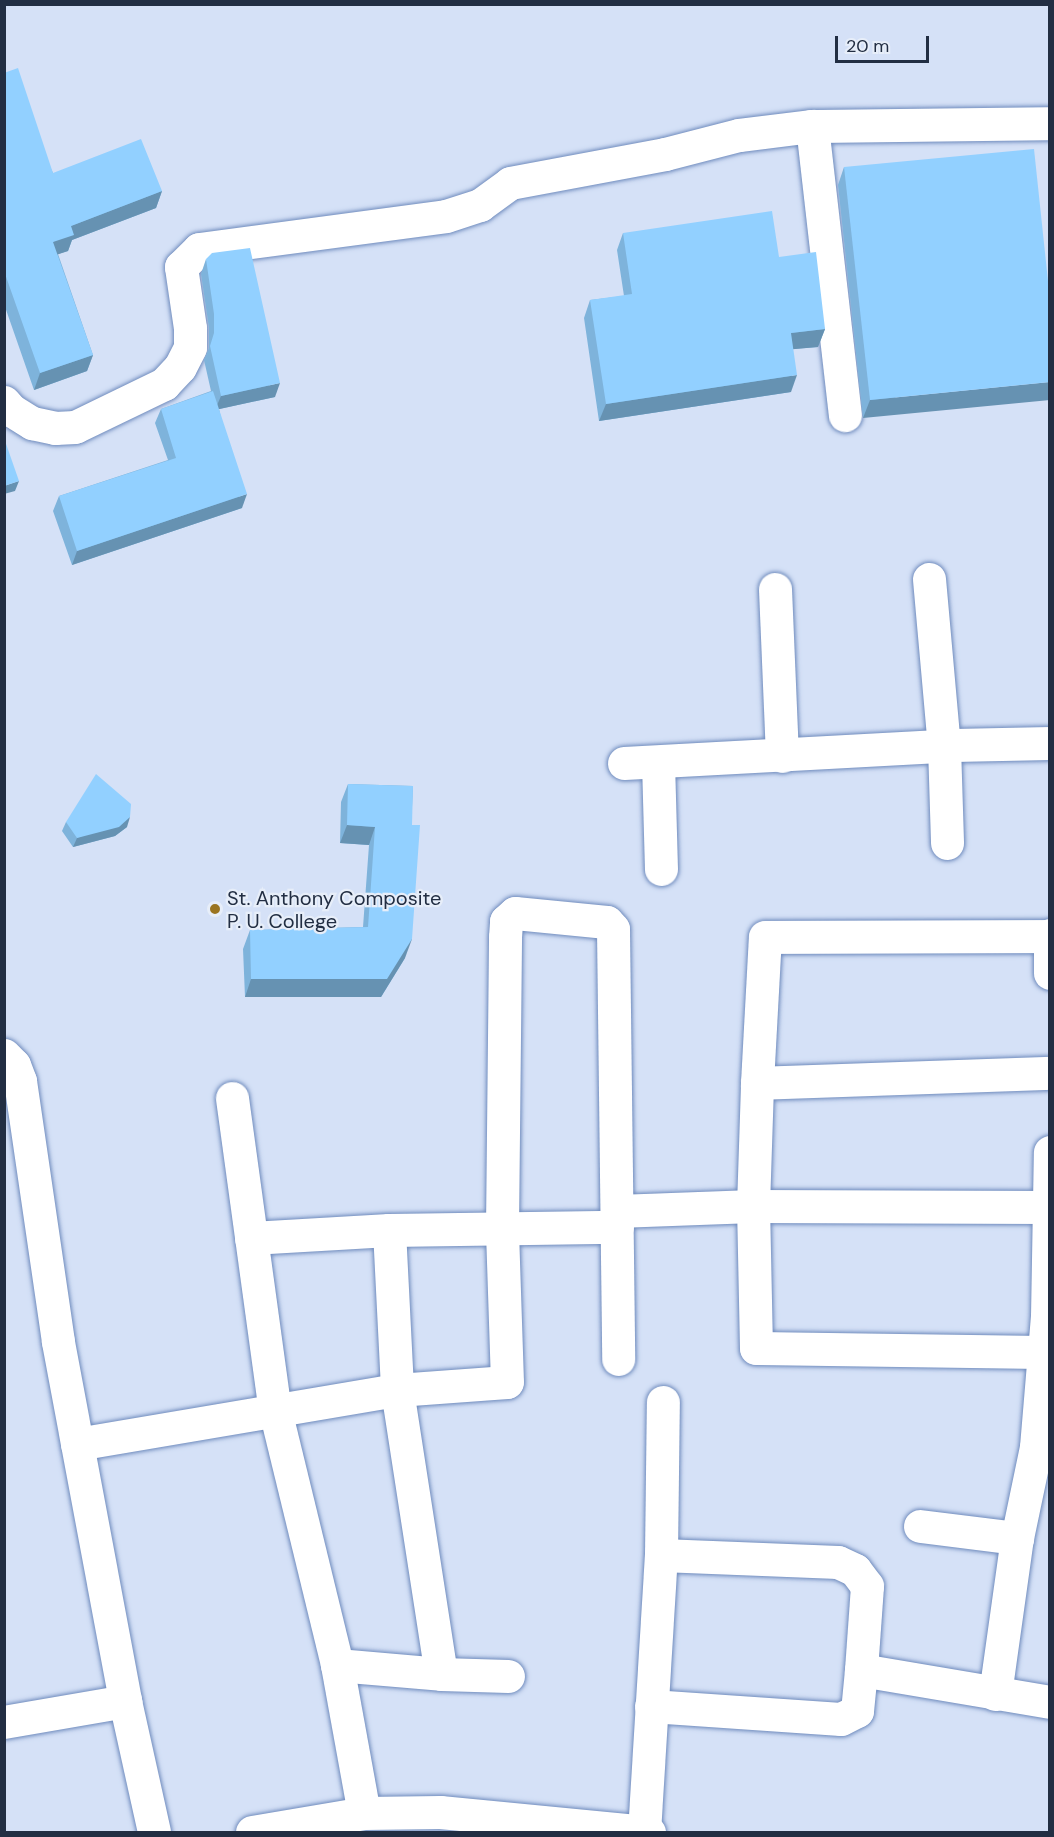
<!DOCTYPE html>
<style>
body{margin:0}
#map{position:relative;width:1054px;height:1837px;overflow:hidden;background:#d5e1f7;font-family:"DM Sans",sans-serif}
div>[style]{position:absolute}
.roads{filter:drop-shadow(0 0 2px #6f8bbd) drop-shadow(0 0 2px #6f8bbd)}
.minor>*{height:33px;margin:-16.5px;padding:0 16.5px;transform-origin:16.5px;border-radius:16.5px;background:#fff}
.wall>*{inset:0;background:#7eb3db}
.shaded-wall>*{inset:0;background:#6692b2}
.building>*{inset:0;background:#92d0ff}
.dots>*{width:16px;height:16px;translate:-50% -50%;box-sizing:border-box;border:3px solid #e7eef9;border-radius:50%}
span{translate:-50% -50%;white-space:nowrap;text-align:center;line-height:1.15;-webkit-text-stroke:4.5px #e7eef9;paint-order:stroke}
.poi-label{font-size:20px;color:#222e43}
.left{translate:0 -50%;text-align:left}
.frame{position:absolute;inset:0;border:6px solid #222e43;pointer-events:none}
.scale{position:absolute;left:835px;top:36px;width:94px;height:27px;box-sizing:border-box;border:3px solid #222e43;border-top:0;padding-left:8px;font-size:18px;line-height:21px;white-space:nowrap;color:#222e43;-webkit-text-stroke:4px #e7eef9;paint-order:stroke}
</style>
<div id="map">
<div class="roads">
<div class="minor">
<div style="left:812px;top:126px;width:291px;rotate:83.5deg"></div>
<div style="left:4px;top:402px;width:11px;rotate:49deg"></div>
<div style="left:11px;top:410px;width:25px;rotate:32deg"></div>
<div style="left:32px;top:423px;width:24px;rotate:12deg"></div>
<div style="left:55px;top:428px;width:20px;rotate:-3deg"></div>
<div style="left:75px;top:427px;width:99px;rotate:-25.8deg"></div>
<div style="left:164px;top:384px;width:23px;rotate:-47deg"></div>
<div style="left:180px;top:367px;width:22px;rotate:-63deg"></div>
<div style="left:190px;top:347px;width:19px;rotate:-90deg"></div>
<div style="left:190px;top:328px;width:62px;rotate:-98.4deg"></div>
<div style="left:181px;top:267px;width:25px;rotate:-45deg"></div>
<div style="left:199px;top:249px;width:249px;rotate:-7.6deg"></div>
<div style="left:446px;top:216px;width:36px;rotate:-18deg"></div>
<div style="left:480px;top:205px;width:37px;rotate:-36deg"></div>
<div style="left:510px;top:183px;width:158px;rotate:-10.6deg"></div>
<div style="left:665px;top:154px;width:76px;rotate:-14.4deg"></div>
<div style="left:739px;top:135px;width:74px;rotate:-7deg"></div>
<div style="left:812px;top:126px;width:238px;rotate:-0.7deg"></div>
<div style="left:929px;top:579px;width:168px;rotate:84.9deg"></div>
<div style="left:944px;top:746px;width:97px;rotate:88.2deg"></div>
<div style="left:775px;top:589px;width:167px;rotate:87.6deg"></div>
<div style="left:658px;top:762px;width:107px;rotate:88.4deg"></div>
<div style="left:624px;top:763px;width:329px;rotate:-3.1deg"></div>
<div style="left:953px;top:745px;width:97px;rotate:-1.2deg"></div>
<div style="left:1050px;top:935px;width:38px;rotate:90deg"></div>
<div style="left:4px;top:1055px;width:14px;rotate:45deg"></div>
<div style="left:14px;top:1065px;width:17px;rotate:69deg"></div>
<div style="left:20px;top:1081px;width:264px;rotate:81.7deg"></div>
<div style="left:58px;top:1342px;width:365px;rotate:79.4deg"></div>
<div style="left:125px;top:1701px;width:134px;rotate:77.5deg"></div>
<div style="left:757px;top:1083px;width:146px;rotate:-86.9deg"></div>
<div style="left:765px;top:937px;width:284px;rotate:-0.2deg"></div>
<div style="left:232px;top:1098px;width:315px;rotate:82.2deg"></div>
<div style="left:275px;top:1410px;width:262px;rotate:76.3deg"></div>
<div style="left:337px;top:1665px;width:150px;rotate:79.7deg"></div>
<div style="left:617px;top:1211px;width:136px;rotate:-2.1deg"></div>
<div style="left:753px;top:1206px;width:294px;rotate:0.2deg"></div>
<div style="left:389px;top:1230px;width:160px;rotate:87.1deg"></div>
<div style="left:397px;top:1390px;width:287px;rotate:81.2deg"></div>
<div style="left:251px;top:1238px;width:138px;rotate:-3.3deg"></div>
<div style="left:389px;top:1230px;width:228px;rotate:-0.8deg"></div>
<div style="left:1043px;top:1352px;width:287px;rotate:-179.2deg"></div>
<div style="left:756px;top:1348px;width:142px;rotate:-91.2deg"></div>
<div style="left:753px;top:1206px;width:123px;rotate:-88.1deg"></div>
<div style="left:757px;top:1083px;width:293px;rotate:-2deg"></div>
<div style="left:77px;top:1444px;width:325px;rotate:-9.6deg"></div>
<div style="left:397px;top:1390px;width:110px;rotate:-4.2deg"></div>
<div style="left:507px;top:1382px;width:154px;rotate:-91.9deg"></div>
<div style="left:502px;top:1228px;width:291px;rotate:-89.4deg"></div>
<div style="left:505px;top:937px;width:16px;rotate:-86deg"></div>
<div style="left:506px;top:921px;width:12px;rotate:-42deg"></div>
<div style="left:515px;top:913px;width:92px;rotate:5.6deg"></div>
<div style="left:607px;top:922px;width:9px;rotate:49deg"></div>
<div style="left:613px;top:929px;width:430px;rotate:89.3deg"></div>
<div style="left:920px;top:1526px;width:98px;rotate:7.1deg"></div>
<div style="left:661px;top:1555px;width:153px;rotate:-89.3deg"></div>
<div style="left:337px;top:1665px;width:104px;rotate:4.9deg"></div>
<div style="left:441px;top:1674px;width:67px;rotate:1.7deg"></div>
<div style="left:995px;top:1694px;width:158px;rotate:-82deg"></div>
<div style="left:1017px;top:1538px;width:93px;rotate:-78.2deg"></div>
<div style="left:1036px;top:1447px;width:130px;rotate:-85.2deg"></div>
<div style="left:1047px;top:1317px;width:165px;rotate:-89deg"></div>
<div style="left:651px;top:1706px;width:190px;rotate:3.9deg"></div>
<div style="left:841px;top:1719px;width:18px;rotate:-27deg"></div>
<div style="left:857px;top:1711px;width:41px;rotate:-84.4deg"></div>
<div style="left:861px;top:1670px;width:192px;rotate:9.6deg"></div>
<div style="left:4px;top:1722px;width:123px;rotate:-9.8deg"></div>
<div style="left:252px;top:1832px;width:114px;rotate:-9.6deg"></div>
<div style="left:364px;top:1813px;width:76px;rotate:-0.8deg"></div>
<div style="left:440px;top:1812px;width:210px;rotate:5.5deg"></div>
<div style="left:644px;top:1832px;width:278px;rotate:-86.5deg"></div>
<div style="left:661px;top:1555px;width:177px;rotate:2.3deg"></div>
<div style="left:838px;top:1562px;width:19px;rotate:25deg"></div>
<div style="left:855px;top:1570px;width:20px;rotate:53deg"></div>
<div style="left:867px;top:1586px;width:84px;rotate:94.1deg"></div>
</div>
</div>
<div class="wall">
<div style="clip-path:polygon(4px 73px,53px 173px,162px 191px,156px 208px,72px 240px,68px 251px,58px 254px,93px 355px,87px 371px,34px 390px,4px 304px)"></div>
<div style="clip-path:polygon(844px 167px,1050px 300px,863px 418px,838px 185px)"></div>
<div style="clip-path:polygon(623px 233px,779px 257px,825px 329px,818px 347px,793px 349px,791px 392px,599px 421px,584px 318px,590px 300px,624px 296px,617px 250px)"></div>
<div style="clip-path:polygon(206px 259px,275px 397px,219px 409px,242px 508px,72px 565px,53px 511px,59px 496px,168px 460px,155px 423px,161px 409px,211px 391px,204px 360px,209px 348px,209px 328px,201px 274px)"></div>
<div style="clip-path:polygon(348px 784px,413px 786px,405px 958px,381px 997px,245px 997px,243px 949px,250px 930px,363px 927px,369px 845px,340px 843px,341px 802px)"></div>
<div style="clip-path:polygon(66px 822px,127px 827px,115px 836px,73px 847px,62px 831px)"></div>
</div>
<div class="shaded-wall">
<div style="clip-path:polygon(162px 191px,156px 208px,72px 240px,68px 251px,47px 258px,53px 242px,71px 226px)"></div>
<div style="clip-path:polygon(825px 329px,818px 347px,784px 350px,791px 333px)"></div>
<div style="clip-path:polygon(93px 355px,87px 371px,34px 390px,40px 373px)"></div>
<div style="clip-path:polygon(797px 375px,791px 392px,599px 421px,606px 404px)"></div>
<div style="clip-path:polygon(1050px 382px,1050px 400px,863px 418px,870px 400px)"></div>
<div style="clip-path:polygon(280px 383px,275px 397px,215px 410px,221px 396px)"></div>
<div style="clip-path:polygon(19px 481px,15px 491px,4px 494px,4px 486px)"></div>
<div style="clip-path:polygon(247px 494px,242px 508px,72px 565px,77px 551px)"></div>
<div style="clip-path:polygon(130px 817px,127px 827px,115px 836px,73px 847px,77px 838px)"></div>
<div style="clip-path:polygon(347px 825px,375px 827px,369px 845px,340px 843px)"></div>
<div style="clip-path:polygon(412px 939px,405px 958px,381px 997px,245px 997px,251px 979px)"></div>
</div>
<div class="building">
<div style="clip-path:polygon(18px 68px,53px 173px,141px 139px,162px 191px,71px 226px,74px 235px,53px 242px,93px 355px,40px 373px,4px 271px,4px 73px)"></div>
<div style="clip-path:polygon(1034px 149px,1050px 300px,1050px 382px,870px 400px,844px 167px)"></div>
<div style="clip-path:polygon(772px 211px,779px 257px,816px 252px,825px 329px,791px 333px,797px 375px,606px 404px,590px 300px,632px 294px,623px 233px)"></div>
<div style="clip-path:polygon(250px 248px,280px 383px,221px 396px,210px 346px,214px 333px,214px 314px,206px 259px,212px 253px)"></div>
<div style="clip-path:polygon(213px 391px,247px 494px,77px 551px,59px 496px,176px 458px,161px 409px)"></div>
<div style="clip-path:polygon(4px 438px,19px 481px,4px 486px)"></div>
<div style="clip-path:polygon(96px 774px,131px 804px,130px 817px,119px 827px,77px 838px,66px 822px)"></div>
<div style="clip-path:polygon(348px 784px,413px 786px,412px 825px,420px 825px,412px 939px,387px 979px,251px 979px,250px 930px,368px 927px,375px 827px,347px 825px)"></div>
</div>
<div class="dots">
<div style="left:215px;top:909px;background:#9a7420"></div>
</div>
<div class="poi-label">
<span class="left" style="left:227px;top:910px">St. Anthony Composite<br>P. U. College</span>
</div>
<div class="frame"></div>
<div class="scale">20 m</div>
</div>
